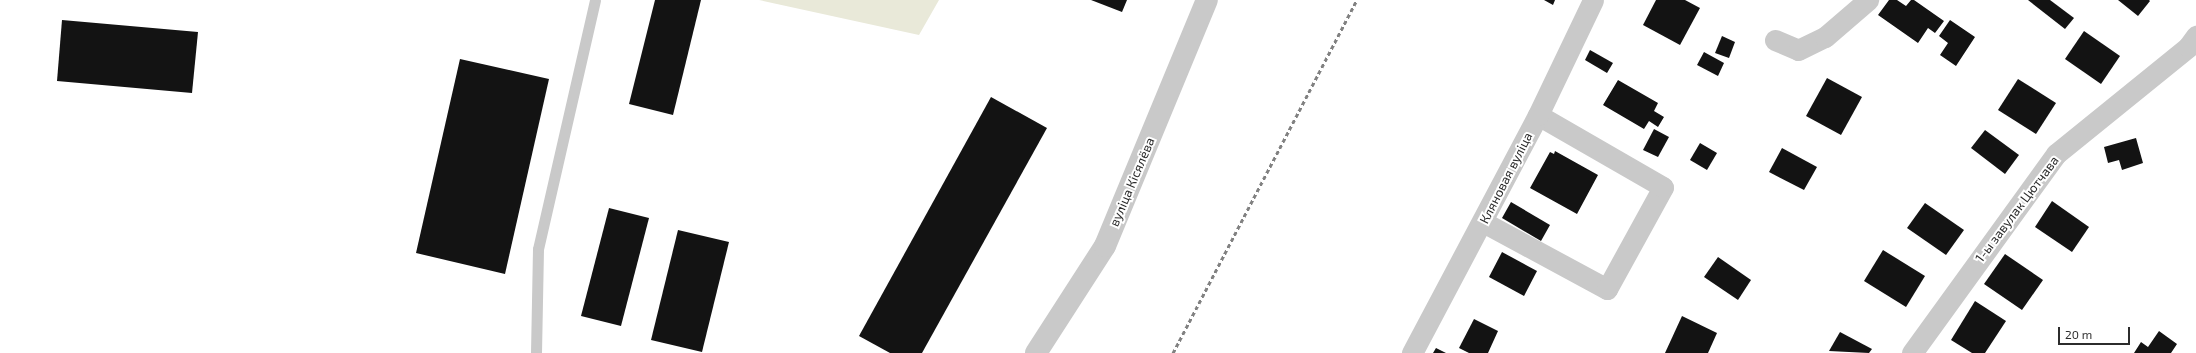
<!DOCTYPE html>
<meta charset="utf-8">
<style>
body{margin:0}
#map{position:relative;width:2196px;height:353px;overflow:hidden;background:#fff;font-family:"Exo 2",sans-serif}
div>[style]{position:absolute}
.green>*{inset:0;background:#e9e9d9}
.building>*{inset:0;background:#131313}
.service>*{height:11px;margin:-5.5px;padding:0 5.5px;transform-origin:5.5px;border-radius:5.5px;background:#c9c9c9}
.minor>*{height:21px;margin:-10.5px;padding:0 10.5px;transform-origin:10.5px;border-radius:10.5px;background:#c9c9c9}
.tertiary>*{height:22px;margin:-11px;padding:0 11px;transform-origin:11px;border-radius:11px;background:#c9c9c9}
.rail>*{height:3px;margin-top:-1.5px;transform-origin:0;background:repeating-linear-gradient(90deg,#818181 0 4px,transparent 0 7px)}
span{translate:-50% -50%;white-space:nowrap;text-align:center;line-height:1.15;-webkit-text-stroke:4px #fff;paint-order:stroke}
.street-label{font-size:13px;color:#2c2c2c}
.scale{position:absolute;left:2058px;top:327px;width:72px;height:18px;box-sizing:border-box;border:2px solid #2c2c2c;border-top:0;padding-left:5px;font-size:12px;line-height:14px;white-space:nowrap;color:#2c2c2c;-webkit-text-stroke:3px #fff;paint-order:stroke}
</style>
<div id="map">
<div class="green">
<div style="clip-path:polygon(759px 0,939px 0,919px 35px)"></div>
</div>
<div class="building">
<div style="clip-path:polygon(655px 0,701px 0,673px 115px,629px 104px)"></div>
<div style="clip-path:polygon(1091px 0,1127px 0,1122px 12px)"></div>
<div style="clip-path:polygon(1544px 0,1555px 0,1553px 5px)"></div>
<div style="clip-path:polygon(1656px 0,1685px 0,1700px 8px,1680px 45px,1643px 25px)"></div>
<div style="clip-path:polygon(1889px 0,1897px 0,1906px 6px,1911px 0,1914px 0,1944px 21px,1935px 33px,1928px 28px,1918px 43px,1878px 15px)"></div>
<div style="clip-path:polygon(2028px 0,2050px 0,2074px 18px,2065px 29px)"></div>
<div style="clip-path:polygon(2118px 0,2149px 0,2150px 1px,2138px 16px)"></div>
<div style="clip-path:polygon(62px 20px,198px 32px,192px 93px,57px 81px)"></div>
<div style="clip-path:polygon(1950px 20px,1975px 37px,1956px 66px,1940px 55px,1948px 43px,1939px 36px)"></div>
<div style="clip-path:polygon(2084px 31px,2120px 56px,2101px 84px,2065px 59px)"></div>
<div style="clip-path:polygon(1722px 36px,1735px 42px,1729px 58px,1715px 53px)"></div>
<div style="clip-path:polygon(1590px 50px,1613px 63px,1607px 73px,1585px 60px)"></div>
<div style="clip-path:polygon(1704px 52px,1724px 63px,1718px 76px,1697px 65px)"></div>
<div style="clip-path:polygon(460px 59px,549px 79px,505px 274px,416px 253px)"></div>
<div style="clip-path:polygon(1827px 78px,1862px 97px,1841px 135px,1806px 116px)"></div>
<div style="clip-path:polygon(2018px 79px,2056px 103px,2036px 134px,1998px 110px)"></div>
<div style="clip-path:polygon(1618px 80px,1658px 103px,1654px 111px,1664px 117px,1658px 127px,1649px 121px,1644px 129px,1603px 105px)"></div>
<div style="clip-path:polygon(991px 97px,1047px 128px,922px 353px,890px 353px,859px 336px)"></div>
<div style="clip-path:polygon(1654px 129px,1669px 137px,1658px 157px,1643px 150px)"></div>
<div style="clip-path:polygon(1985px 130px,2019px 155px,2005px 174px,1971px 148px)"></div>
<div style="clip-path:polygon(2136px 138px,2143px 163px,2122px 170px,2119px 160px,2108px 163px,2104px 147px)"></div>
<div style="clip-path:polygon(1700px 143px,1717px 153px,1707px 170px,1690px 160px)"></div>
<div style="clip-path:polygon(1782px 148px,1817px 167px,1804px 190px,1769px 172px)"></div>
<div style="clip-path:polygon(1555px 151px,1598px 175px,1577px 214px,1530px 188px,1550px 152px,1554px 154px)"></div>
<div style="clip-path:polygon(2052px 201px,2089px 227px,2072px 252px,2035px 227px)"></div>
<div style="clip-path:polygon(1511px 202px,1550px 225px,1541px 241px,1502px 218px)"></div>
<div style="clip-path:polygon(1925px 203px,1964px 230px,1946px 255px,1907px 228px)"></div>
<div style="clip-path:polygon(609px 208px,649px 218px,621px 326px,581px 316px)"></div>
<div style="clip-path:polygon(678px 230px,729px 242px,702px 352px,651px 340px)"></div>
<div style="clip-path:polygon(1883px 250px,1925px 276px,1906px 307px,1864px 281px)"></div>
<div style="clip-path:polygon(1502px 252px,1537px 271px,1524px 296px,1489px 277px)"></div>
<div style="clip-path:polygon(2005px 254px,2043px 280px,2022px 310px,1984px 284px)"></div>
<div style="clip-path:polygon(1718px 257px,1751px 280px,1738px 300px,1704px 277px)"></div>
<div style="clip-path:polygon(1975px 301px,2006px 321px,1985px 353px,1972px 353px,1951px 340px)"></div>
<div style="clip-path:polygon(1682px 316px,1717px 333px,1708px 353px,1665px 353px)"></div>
<div style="clip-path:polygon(1474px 319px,1498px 331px,1488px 353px,1469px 353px,1459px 348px)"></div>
<div style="clip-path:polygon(2159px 331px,2177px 344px,2171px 353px,2134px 353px,2141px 342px,2148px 347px)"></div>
<div style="clip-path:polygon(1840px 332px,1872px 349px,1869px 353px,1829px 351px)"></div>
<div style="clip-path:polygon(1436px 348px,1446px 353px,1433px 353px)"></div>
</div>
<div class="service">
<div style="left:536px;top:353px;width:104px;rotate:-88.9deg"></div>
<div style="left:538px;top:249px;width:255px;rotate:-77.1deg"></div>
</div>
<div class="minor">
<div style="left:1775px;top:40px;width:25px;rotate:23deg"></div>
<div style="left:1798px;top:50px;width:30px;rotate:-26deg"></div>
<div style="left:1825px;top:37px;width:57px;rotate:-40.7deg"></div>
<div style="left:1483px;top:222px;width:141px;rotate:28.4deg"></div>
<div style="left:1607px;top:289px;width:116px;rotate:-61.2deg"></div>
<div style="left:1663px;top:187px;width:144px;rotate:-150.1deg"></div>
<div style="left:1412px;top:353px;width:269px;rotate:-62.1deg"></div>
<div style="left:1538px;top:115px;width:127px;rotate:-64.4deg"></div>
<div style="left:1912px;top:353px;width:246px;rotate:-54.1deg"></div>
<div style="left:2056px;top:154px;width:170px;rotate:-39deg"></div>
<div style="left:2188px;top:47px;width:14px;rotate:-54deg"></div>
</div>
<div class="tertiary">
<div style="left:1036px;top:353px;width:127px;rotate:-57.2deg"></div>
<div style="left:1105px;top:246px;width:266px;rotate:-67.5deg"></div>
</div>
<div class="rail">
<div style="left:1173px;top:353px;width:398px;rotate:-62.5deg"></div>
</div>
<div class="street-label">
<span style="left:1506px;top:178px;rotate:-63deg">Кляновая вуліца</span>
<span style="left:1132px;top:182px;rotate:-67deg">вуліца Кісялёва</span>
<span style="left:2017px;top:209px;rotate:-53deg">1-ы завулак Цютчава</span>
</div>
<div class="scale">20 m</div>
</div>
